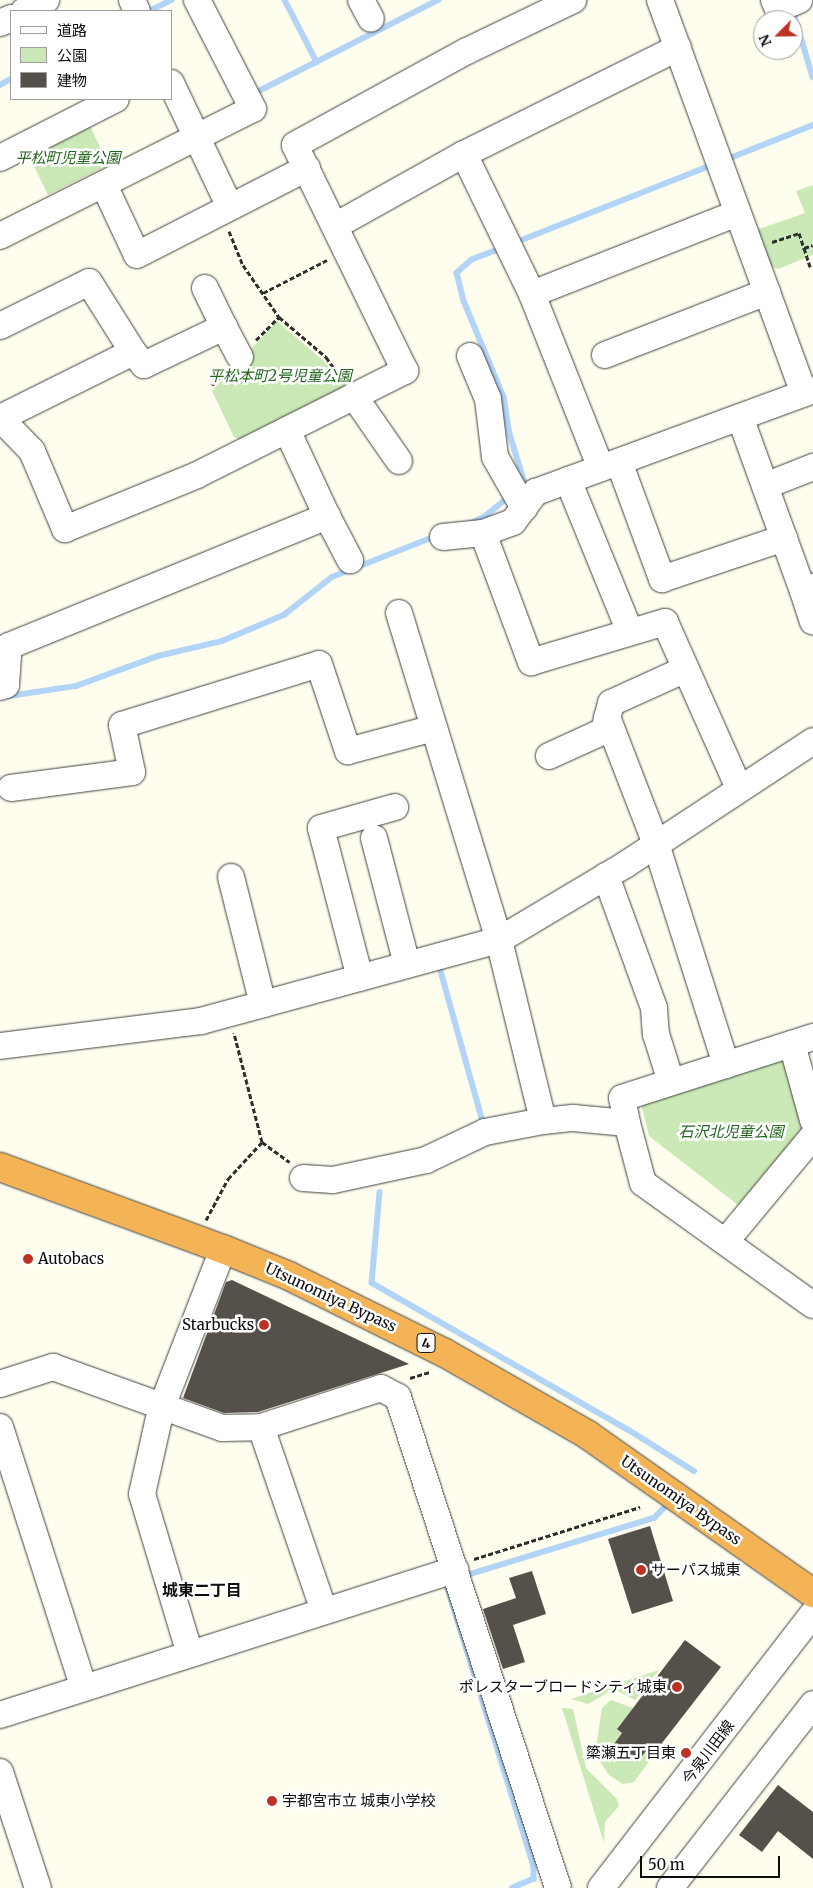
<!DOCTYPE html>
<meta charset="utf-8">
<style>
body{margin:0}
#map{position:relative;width:813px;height:1888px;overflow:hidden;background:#fffeee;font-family:Merriweather,"Noto Sans JP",serif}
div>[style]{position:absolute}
.green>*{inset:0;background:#cbe9b7}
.stream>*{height:5.5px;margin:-2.75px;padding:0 2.75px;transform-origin:2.75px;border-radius:2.75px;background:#b2d4f6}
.building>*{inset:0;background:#56504a}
.path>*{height:3px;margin-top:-1.5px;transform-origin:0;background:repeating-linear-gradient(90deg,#2f2f2f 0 5px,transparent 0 7.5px)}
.roads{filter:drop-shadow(0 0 1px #404040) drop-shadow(0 0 1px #404040)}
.minor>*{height:26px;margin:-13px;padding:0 13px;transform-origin:13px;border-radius:13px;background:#fff}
.highway>*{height:28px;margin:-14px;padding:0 14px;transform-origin:14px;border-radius:14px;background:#f4b456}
.dots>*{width:14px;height:14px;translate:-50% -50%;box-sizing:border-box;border:2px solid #fff;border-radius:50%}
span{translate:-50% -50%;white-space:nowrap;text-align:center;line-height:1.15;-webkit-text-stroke:5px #fff;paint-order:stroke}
.shield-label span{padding:1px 4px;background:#fff;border:1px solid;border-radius:4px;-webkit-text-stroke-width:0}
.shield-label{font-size:14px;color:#0d0d0d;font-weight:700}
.park-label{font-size:15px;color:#23651d;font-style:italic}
.poi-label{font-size:15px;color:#0d0d0d}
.left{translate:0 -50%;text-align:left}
.right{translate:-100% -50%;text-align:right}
.street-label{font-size:15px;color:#0d0d0d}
.neighbourhood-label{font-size:16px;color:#0d0d0d;font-weight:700}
.legend{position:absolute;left:10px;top:10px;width:162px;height:90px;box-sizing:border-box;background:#fff;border:1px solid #9e9e9e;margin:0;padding:6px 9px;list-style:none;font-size:15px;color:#0d0d0d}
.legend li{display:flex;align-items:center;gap:10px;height:25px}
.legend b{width:25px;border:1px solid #9e9e9e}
.north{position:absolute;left:753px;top:10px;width:50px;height:50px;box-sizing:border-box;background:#fff;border:1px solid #9e9e9e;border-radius:50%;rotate:247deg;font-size:14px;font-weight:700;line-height:20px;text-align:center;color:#0d0d0d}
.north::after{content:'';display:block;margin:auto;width:18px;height:22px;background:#be3225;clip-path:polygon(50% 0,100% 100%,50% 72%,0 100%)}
.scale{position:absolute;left:640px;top:1856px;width:140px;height:22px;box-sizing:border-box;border:2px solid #0d0d0d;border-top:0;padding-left:6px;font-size:15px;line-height:18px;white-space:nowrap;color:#0d0d0d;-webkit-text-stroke:4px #fff;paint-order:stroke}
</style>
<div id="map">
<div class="green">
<div style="clip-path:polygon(88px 121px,108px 165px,48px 195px,27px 152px)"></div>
<div style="clip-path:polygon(813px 185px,813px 255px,778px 269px,766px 265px,753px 231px,805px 213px,796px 191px)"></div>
<div style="clip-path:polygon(277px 321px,326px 363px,346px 387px,241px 440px,234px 437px,212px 391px)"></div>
<div style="clip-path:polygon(783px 1057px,803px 1131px,738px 1205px,649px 1136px,641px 1104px)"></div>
<div style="clip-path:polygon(659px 1670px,635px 1700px,614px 1689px,588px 1704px,571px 1699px)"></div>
<div style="clip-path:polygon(611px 1700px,633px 1708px,617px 1728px,622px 1733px,614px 1744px,637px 1762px,646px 1751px,653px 1756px,634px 1782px,623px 1784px,609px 1775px,595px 1754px,602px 1708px)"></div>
<div style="clip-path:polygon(562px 1708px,573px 1709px,586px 1768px,617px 1799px,619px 1806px,605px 1822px,604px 1843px)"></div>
</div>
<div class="stream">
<div style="left:285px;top:0;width:70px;rotate:62.7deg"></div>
<div style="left:793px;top:10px;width:70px;rotate:73.4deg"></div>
<div style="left:149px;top:11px;width:25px;rotate:-26deg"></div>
<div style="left:0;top:85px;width:13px;rotate:-29deg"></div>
<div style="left:253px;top:94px;width:208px;rotate:-26.9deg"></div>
<div style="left:725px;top:160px;width:95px;rotate:-21.7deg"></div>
<div style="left:514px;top:243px;width:213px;rotate:-21.5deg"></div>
<div style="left:503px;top:248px;width:33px;rotate:159deg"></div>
<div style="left:472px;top:260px;width:20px;rotate:139deg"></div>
<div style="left:457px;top:273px;width:29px;rotate:76deg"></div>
<div style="left:464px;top:301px;width:104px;rotate:67.4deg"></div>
<div style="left:504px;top:397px;width:37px;rotate:81deg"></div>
<div style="left:510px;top:434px;width:51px;rotate:73deg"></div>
<div style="left:525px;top:483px;width:6px;rotate:135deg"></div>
<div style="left:471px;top:523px;width:14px;rotate:-25deg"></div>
<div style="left:484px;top:517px;width:33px;rotate:-39deg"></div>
<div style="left:9px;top:696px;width:68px;rotate:-8.5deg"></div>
<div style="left:76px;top:686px;width:87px;rotate:-20.1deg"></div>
<div style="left:158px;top:656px;width:66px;rotate:-13.2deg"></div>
<div style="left:222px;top:641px;width:67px;rotate:-22.8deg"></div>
<div style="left:284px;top:615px;width:61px;rotate:-38.4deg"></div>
<div style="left:332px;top:577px;width:112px;rotate:-21.5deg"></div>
<div style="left:439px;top:964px;width:167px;rotate:74.4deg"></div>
<div style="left:380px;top:1192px;width:91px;rotate:95deg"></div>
<div style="left:372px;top:1283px;width:296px;rotate:29.8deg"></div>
<div style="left:629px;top:1430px;width:77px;rotate:32.2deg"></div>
<div style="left:464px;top:1576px;width:199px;rotate:-17deg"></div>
<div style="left:654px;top:1518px;width:21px;rotate:-45deg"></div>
<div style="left:446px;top:1582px;width:297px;rotate:72.8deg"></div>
<div style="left:534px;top:1866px;width:13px;rotate:90deg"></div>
<div style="left:534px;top:1879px;width:23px;rotate:157deg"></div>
</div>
<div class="building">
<div style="clip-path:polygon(232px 1280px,409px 1364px,258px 1412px,224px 1413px,183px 1398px,226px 1282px)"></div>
<div style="clip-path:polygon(650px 1526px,673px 1601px,632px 1614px,608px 1539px)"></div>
<div style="clip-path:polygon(532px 1571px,546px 1614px,513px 1625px,525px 1662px,503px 1669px,483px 1609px,516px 1598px,509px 1578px)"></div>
<div style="clip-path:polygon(685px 1640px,721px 1667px,652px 1756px,646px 1751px,637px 1762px,614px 1744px,622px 1733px,617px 1729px)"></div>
<div style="clip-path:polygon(778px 1785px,813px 1812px,813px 1859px,778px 1831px,762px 1852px,739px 1835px)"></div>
</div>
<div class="path">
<div style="left:229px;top:231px;width:37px;rotate:68deg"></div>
<div style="left:243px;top:265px;width:63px;rotate:55.3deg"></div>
<div style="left:772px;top:242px;width:28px;rotate:-18deg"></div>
<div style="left:799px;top:233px;width:16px;rotate:72deg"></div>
<div style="left:804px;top:248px;width:9px;rotate:-18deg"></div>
<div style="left:804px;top:248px;width:20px;rotate:72deg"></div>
<div style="left:263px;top:293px;width:72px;rotate:-27.3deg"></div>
<div style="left:256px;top:340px;width:33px;rotate:-45deg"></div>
<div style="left:279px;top:317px;width:62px;rotate:40.4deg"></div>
<div style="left:326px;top:357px;width:27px;rotate:54deg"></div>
<div style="left:212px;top:385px;width:20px;rotate:-45deg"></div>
<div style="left:262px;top:1142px;width:34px;rotate:36deg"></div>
<div style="left:206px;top:1220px;width:47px;rotate:-61.8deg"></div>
<div style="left:228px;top:1179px;width:50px;rotate:-47.4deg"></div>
<div style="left:262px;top:1142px;width:113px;rotate:-104.4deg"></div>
<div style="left:410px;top:1378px;width:21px;rotate:-17deg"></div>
<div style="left:474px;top:1559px;width:174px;rotate:-17.4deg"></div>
</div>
<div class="roads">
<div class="minor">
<div style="left:132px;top:0;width:12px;rotate:66deg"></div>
<div style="left:361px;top:0;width:21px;rotate:62deg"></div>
<div style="left:660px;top:0;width:419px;rotate:69.9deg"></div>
<div style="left:774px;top:0;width:10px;rotate:66deg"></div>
<div style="left:778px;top:9px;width:23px;rotate:-23deg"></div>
<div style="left:24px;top:11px;width:25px;rotate:-27deg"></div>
<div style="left:0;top:23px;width:12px;rotate:-24deg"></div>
<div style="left:171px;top:83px;width:137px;rotate:64.6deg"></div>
<div style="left:464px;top:154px;width:156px;rotate:64.1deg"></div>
<div style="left:532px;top:294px;width:187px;rotate:68.4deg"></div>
<div style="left:0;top:158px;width:130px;rotate:-27deg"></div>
<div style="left:104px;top:185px;width:77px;rotate:64.8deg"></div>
<div style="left:137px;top:255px;width:191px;rotate:-27.1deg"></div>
<div style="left:335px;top:226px;width:148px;rotate:-29.2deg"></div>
<div style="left:464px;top:154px;width:239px;rotate:-26.4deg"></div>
<div style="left:0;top:236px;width:283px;rotate:-26.7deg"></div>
<div style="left:253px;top:109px;width:123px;rotate:-117.2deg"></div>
<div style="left:205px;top:288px;width:43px;rotate:64deg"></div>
<div style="left:532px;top:294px;width:221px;rotate:-21.5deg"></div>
<div style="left:0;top:326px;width:99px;rotate:-26.3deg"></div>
<div style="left:89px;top:282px;width:83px;rotate:57.8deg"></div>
<div style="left:133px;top:352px;width:148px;rotate:153.6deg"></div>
<div style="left:133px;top:352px;width:17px;rotate:50deg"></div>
<div style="left:144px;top:365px;width:89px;rotate:-25.4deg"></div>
<div style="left:224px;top:327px;width:34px;rotate:62deg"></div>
<div style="left:605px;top:355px;width:174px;rotate:-21.3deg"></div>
<div style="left:470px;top:356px;width:47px;rotate:67.3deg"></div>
<div style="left:488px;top:399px;width:58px;rotate:83.1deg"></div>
<div style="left:495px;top:457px;width:59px;rotate:60.4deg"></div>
<div style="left:354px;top:396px;width:79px;rotate:55.3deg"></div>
<div style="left:740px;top:417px;width:185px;rotate:70.1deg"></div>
<div style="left:803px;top:591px;width:11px;rotate:-22deg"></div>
<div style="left:0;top:418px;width:46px;rotate:45.9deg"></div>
<div style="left:32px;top:451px;width:85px;rotate:67.1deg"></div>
<div style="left:65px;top:529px;width:143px;rotate:-22.2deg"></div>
<div style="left:197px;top:475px;width:233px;rotate:-26.6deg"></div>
<div style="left:405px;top:371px;width:251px;rotate:-116deg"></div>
<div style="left:295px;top:145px;width:196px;rotate:-28.7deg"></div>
<div style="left:467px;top:51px;width:118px;rotate:-25.7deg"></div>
<div style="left:287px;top:430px;width:95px;rotate:65.1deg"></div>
<div style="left:619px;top:462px;width:125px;rotate:69.8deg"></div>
<div style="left:662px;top:579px;width:129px;rotate:-18.6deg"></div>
<div style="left:568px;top:480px;width:164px;rotate:67.8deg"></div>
<div style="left:765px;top:486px;width:52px;rotate:-21.6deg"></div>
<div style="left:483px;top:533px;width:138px;rotate:69.6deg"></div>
<div style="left:531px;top:662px;width:140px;rotate:-16.6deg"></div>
<div style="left:665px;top:622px;width:182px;rotate:66deg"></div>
<div style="left:443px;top:537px;width:40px;rotate:-5.7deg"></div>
<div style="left:483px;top:533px;width:32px;rotate:-20deg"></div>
<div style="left:513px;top:522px;width:38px;rotate:-53deg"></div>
<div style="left:536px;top:492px;width:295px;rotate:-20.2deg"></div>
<div style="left:803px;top:591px;width:32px;rotate:72deg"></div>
<div style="left:399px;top:613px;width:342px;rotate:73deg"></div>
<div style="left:499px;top:940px;width:186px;rotate:76.3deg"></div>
<div style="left:543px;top:1121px;width:30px;rotate:-6deg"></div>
<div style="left:573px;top:1118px;width:54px;rotate:5.3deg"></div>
<div style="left:627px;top:1123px;width:25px;rotate:-101deg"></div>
<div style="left:622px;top:1098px;width:201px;rotate:-17.7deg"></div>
<div style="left:0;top:687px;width:6px;rotate:-18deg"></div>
<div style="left:6px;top:685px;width:39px;rotate:-86deg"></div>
<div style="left:9px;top:646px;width:344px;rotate:-22.2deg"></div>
<div style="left:327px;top:516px;width:50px;rotate:62.4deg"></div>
<div style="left:607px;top:717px;width:136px;rotate:68.9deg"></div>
<div style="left:656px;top:844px;width:232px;rotate:72.4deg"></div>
<div style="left:549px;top:756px;width:60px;rotate:-24.4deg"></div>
<div style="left:604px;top:731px;width:29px;rotate:-76deg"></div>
<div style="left:611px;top:703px;width:82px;rotate:-24.4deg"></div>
<div style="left:11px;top:788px;width:122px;rotate:-7.5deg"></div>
<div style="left:132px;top:772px;width:48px;rotate:-102deg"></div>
<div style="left:122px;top:725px;width:206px;rotate:-17.2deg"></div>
<div style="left:319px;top:664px;width:92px;rotate:71.6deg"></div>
<div style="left:348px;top:751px;width:89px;rotate:-15deg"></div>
<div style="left:374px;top:838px;width:131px;rotate:75.4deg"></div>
<div style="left:606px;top:876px;width:140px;rotate:70deg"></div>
<div style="left:654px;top:1008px;width:26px;rotate:86deg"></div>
<div style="left:656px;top:1034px;width:50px;rotate:72.6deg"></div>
<div style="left:231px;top:877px;width:131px;rotate:75.9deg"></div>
<div style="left:360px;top:978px;width:155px;rotate:-104.6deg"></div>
<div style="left:321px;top:828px;width:77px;rotate:-15.8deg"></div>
<div style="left:792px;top:1044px;width:79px;rotate:74.6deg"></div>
<div style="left:0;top:1046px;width:203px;rotate:-7.1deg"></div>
<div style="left:201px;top:1021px;width:309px;rotate:-15.2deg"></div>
<div style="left:499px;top:940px;width:147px;rotate:-30.8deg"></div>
<div style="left:625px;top:865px;width:225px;rotate:-33.4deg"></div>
<div style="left:627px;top:1123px;width:62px;rotate:75.1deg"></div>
<div style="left:643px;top:1183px;width:209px;rotate:35.7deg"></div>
<div style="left:303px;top:1178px;width:30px;rotate:4deg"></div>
<div style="left:333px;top:1180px;width:95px;rotate:-12.1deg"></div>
<div style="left:426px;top:1160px;width:65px;rotate:-25.4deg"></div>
<div style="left:485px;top:1132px;width:59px;rotate:-10.7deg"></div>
<div style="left:725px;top:1242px;width:138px;rotate:-50.3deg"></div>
<div style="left:0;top:1384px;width:56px;rotate:-17.8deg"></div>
<div style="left:53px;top:1367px;width:180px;rotate:19.8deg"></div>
<div style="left:222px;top:1428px;width:39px;rotate:-1deg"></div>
<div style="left:261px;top:1427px;width:194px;rotate:71.1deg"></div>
<div style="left:0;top:1427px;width:274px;rotate:72.2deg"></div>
<div style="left:261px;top:1427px;width:126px;rotate:-18deg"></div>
<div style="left:381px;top:1388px;width:19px;rotate:28deg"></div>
<div style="left:398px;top:1397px;width:516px;rotate:71.95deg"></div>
<div style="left:190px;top:1654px;width:167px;rotate:-106.7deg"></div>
<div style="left:142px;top:1494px;width:87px;rotate:-77.4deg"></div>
<div style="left:161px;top:1409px;width:172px;rotate:-68.8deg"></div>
<div style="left:0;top:1715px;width:478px;rotate:-17.7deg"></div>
<div style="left:0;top:1772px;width:122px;rotate:71.9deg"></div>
<div style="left:601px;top:1888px;width:346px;rotate:-52.3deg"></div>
<div style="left:670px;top:1888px;width:233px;rotate:-52.1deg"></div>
</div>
<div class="highway">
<div style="left:0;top:1167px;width:238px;rotate:20.2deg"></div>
<div style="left:223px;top:1249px;width:71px;rotate:22.2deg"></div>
<div style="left:289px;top:1276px;width:174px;rotate:26.3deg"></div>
<div style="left:445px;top:1353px;width:165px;rotate:29.8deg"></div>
<div style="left:588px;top:1435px;width:275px;rotate:35.1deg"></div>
</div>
</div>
<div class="dots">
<div style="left:28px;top:1259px;background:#be3225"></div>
<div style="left:264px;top:1325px;background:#be3225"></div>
<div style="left:641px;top:1570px;background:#be3225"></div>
<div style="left:677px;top:1687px;background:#be3225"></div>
<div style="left:686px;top:1753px;background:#be3225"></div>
<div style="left:272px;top:1801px;background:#be3225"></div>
</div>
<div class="shield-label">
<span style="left:426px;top:1343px">4</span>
</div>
<div class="park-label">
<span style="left:68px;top:158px">平松町児童公園</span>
<span style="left:280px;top:376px">平松本町2号児童公園</span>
<span style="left:731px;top:1132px">石沢北児童公園</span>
</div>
<div class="poi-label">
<span class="left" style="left:38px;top:1259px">Autobacs</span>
<span class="right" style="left:254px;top:1325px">Starbucks</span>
<span class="left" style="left:651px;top:1570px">サーパス城東</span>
<span class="right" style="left:667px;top:1687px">ポレスターブロードシティ城東</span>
<span class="right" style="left:676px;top:1753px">簗瀬五丁目東</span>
<span class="left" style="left:282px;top:1801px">宇都宮市立 城東小学校</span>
</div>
<div class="street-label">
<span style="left:331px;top:1297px;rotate:25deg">Utsunomiya Bypass</span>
<span style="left:681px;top:1500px;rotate:35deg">Utsunomiya Bypass</span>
<span style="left:708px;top:1752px;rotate:-53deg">今泉川田線</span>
</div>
<div class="neighbourhood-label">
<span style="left:202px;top:1590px">城東二丁目</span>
</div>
<ul class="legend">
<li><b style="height:6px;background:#fff"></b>道路</li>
<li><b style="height:14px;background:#cbe9b7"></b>公園</li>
<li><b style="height:14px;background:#56504a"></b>建物</li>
</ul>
<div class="north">N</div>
<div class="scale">50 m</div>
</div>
